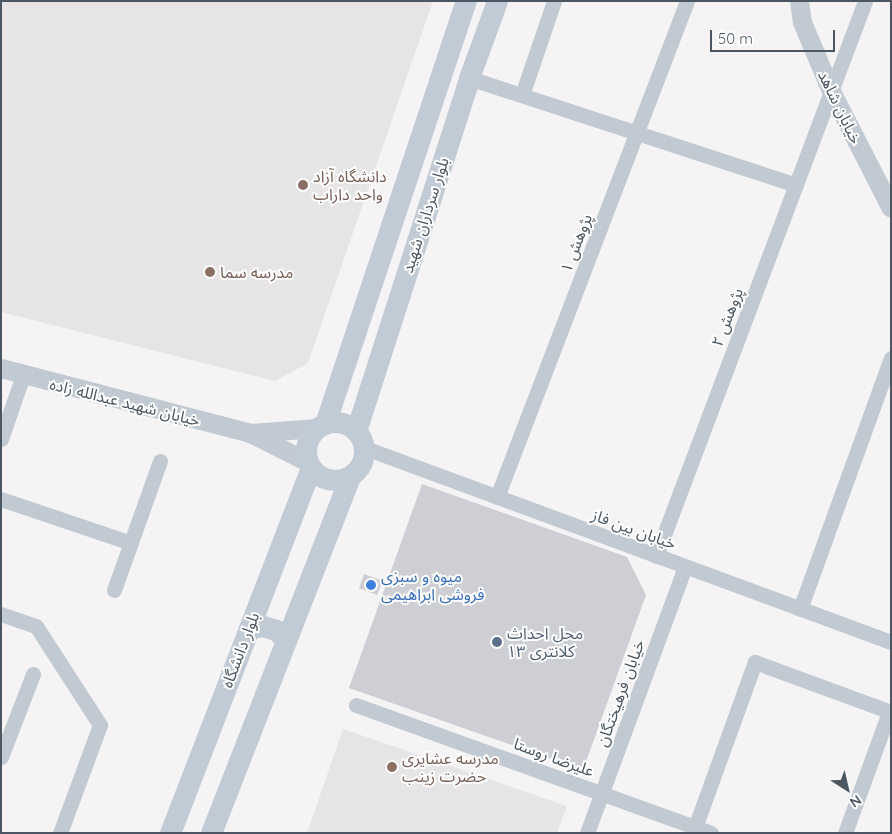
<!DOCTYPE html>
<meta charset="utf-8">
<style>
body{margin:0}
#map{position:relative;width:892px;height:834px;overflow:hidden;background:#f5f3f3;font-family:Quicksand,"Noto Sans Arabic",sans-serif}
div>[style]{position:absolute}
.education>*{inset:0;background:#e6e4e5}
.building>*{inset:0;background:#cdcfd5}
.minor>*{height:15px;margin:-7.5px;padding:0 7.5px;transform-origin:7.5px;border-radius:7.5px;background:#c1cad2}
.tertiary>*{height:19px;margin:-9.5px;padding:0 9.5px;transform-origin:9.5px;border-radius:9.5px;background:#c1cad2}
.secondary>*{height:21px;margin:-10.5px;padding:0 10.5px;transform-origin:10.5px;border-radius:10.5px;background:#c1cbd6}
.secondary>.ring{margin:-10.5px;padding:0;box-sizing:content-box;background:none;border:21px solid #c1cbd6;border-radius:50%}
.dots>*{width:14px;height:14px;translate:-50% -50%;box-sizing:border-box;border:2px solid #fff;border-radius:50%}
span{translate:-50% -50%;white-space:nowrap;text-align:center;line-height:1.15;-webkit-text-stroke:4px #fff;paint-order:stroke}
.street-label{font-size:16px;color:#4a5661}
.education-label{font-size:16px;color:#785e54}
.left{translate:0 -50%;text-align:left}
.shop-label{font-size:16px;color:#366cbe}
.service-label{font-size:16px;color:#4e5e75}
.frame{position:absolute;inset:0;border:2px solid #4a5661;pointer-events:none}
.north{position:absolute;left:822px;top:764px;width:50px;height:50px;-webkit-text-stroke:4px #fff;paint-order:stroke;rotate:145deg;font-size:14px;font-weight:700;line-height:20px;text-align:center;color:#4a5661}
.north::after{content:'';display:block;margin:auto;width:18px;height:22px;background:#4a5661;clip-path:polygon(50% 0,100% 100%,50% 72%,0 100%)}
.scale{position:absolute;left:710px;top:30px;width:125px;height:22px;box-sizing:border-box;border:2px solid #4a5661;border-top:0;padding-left:6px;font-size:15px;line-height:18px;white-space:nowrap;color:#4a5661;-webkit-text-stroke:4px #fff;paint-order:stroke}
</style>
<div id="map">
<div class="education">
<div style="clip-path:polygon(1px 1px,433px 1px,308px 363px,275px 381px,1px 312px)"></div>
<div style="clip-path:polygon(343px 729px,567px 806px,557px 833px,307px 833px)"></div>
</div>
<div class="building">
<div style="clip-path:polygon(422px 484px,627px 557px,646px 595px,583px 770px,349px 688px)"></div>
<div style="clip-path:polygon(364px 574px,383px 581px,377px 595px,359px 588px)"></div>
</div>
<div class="minor">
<div style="left:469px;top:78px;width:344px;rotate:18.1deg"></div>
<div style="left:522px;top:95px;width:99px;rotate:-71.2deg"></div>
<div style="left:1px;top:439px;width:68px;rotate:-71deg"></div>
<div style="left:365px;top:448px;width:561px;rotate:20.25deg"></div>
<div style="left:497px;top:497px;width:531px;rotate:-69.04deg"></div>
<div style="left:1px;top:499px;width:137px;rotate:18.7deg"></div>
<div style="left:656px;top:556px;width:593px;rotate:-69.36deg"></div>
<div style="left:114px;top:590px;width:137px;rotate:-70.4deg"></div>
<div style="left:800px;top:609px;width:267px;rotate:-70.1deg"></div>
<div style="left:1px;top:614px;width:37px;rotate:19deg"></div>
<div style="left:36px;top:626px;width:118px;rotate:57.1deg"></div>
<div style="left:100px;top:725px;width:115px;rotate:110.3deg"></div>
<div style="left:356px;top:705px;width:377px;rotate:19.8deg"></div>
<div style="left:1px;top:757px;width:89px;rotate:-68.9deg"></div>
<div style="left:587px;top:833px;width:284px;rotate:-69.8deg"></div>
<div style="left:693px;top:833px;width:182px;rotate:-70.1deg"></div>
<div style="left:755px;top:662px;width:145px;rotate:20.2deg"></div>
<div style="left:845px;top:833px;width:129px;rotate:-70deg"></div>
</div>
<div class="tertiary">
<div style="left:799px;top:1px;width:21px;rotate:82deg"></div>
<div style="left:802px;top:22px;width:75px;rotate:67.2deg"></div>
<div style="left:831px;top:91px;width:131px;rotate:62.9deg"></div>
<div style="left:1px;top:368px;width:257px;rotate:14.6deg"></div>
<div style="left:308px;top:462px;width:65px;rotate:-153.4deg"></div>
<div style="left:250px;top:433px;width:67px;rotate:-4.3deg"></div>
</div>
<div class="secondary">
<div class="ring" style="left:306px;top:422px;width:37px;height:37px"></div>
<div style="left:325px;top:424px;width:446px;rotate:-71.6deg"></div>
<div style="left:356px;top:431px;width:371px;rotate:-72.2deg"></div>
<div style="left:469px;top:78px;width:82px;rotate:-70deg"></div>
<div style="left:249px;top:628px;width:14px;rotate:-8deg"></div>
<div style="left:263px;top:626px;width:14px;rotate:17deg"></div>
<div style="left:276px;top:630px;width:14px;rotate:45deg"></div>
<div style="left:170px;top:833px;width:391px;rotate:-68.9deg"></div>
<div style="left:211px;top:833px;width:382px;rotate:-68.7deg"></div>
</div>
<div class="dots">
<div style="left:303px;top:185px;background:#8d6e63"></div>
<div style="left:210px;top:272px;background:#8d6e63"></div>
<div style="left:371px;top:585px;background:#3f7fe0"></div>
<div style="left:497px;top:642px;background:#5c6f8a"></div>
<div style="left:392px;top:767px;background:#8d6e63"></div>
</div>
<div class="street-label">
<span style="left:840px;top:107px;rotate:64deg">خیابان شاهد</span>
<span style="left:425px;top:215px;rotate:-72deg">بلوار سرداران شهید</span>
<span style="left:576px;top:243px;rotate:-69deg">پژوهش ۱</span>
<span style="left:727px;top:317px;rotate:-69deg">پژوهش ۲</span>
<span style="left:125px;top:402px;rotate:14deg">خیابان شهید عبدالله زاده</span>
<span style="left:634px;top:529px;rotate:20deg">خیابان بین فاز</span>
<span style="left:240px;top:650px;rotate:-69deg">بلوار دانشگاه</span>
<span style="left:620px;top:693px;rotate:-70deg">خیابان فرهیختگان</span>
<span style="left:554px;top:757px;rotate:20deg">علیرضا روستا</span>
</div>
<div class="education-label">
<span class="left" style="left:313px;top:185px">دانشگاه آزاد<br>واحد داراب</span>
<span class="left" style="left:220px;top:272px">مدرسه سما</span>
<span class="left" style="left:402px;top:767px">مدرسه عشایری<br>حضرت زینب</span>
</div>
<div class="shop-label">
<span class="left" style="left:381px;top:585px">میوه و سبزی<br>فروشی ابراهیمی</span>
</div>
<div class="service-label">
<span class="left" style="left:507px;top:642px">محل احداث<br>کلانتری ۱۳</span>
</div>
<div class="frame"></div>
<div class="north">N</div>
<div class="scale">50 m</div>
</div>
